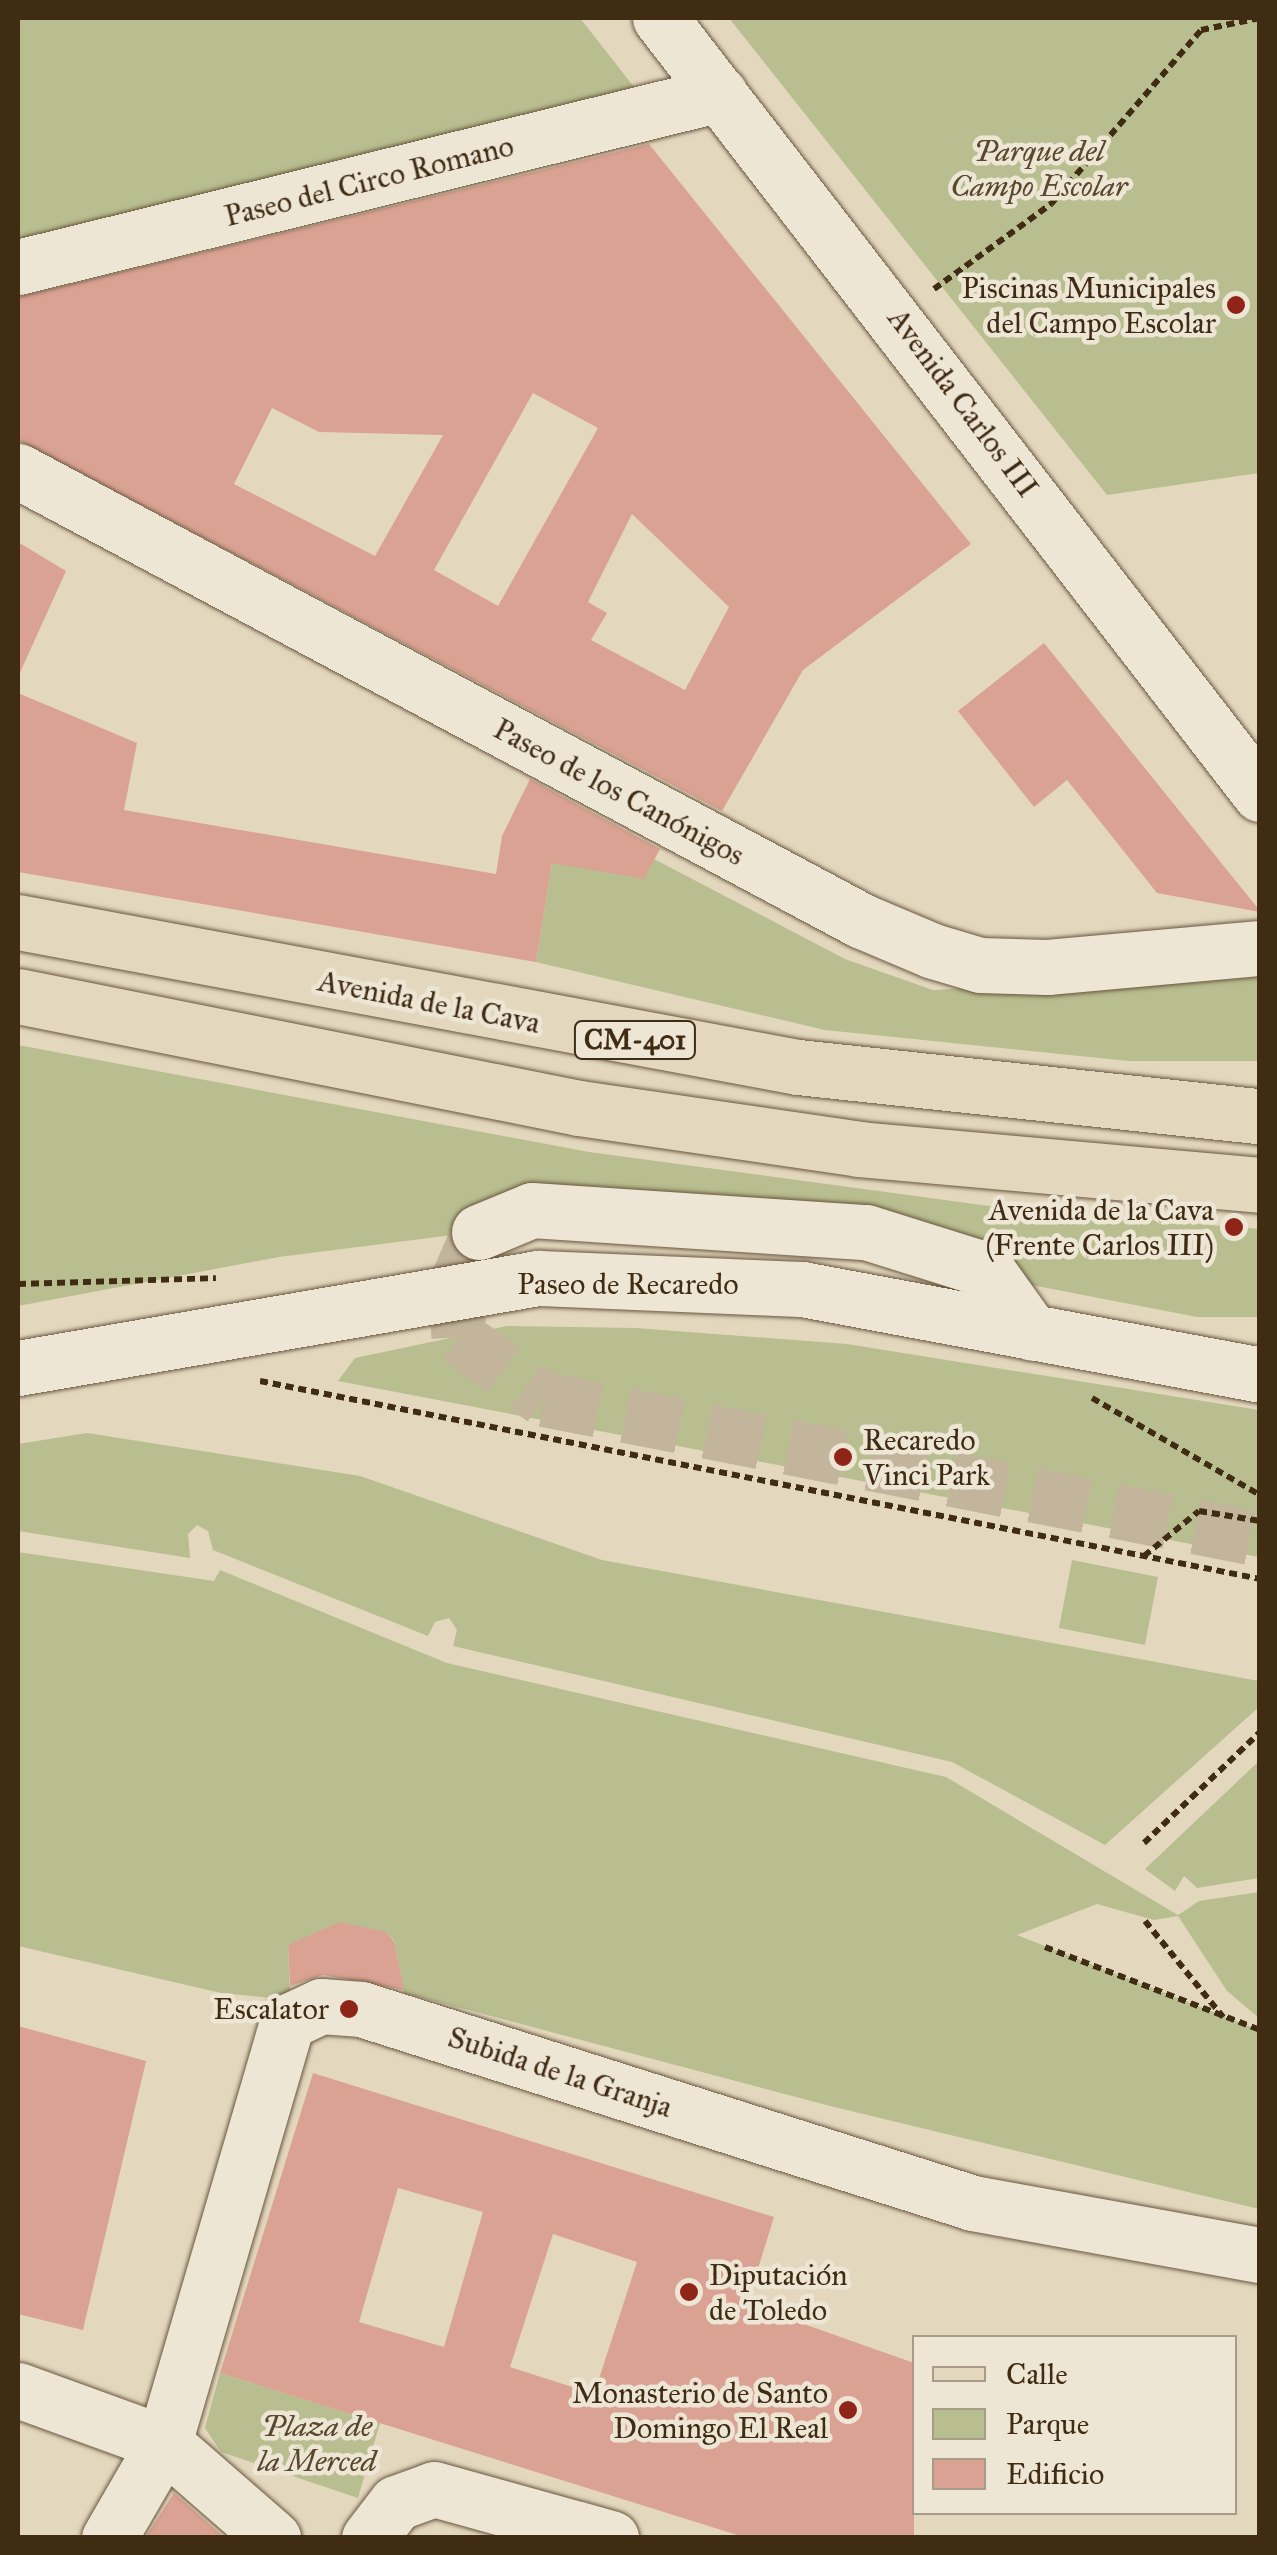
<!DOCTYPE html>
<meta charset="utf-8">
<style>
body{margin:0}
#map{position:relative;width:1277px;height:2555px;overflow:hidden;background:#e3d8be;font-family:"IM FELL Great Primer",serif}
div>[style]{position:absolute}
.green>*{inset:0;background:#b8be8f}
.building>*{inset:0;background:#daa293}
.minor-tunnel>*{height:55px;margin-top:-27.5px;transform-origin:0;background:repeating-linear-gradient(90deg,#c2b59c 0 55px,transparent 0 83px)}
.path>*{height:6px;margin-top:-3px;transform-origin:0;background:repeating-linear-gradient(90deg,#402b13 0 8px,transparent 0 13px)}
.roads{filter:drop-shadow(0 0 2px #69563e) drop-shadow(0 0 2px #69563e)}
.minor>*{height:55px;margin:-27.5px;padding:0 27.5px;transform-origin:27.5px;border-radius:27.5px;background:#ede6d5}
.major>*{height:55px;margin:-27.5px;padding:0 27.5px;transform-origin:27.5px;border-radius:27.5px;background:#e3d8be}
.dots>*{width:28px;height:28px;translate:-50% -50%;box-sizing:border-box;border:5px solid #ede6d5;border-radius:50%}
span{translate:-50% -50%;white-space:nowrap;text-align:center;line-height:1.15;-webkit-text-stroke:9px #ede6d5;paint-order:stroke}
.shield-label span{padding:2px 8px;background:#ede6d5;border:2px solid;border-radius:8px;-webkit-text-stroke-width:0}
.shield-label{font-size:28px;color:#402b13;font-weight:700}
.park-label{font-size:30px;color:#58482c;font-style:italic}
.street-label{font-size:30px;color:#402b13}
.poi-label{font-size:30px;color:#402b13}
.right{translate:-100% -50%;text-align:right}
.left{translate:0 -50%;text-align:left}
.frame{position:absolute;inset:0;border:20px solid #402b13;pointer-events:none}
.legend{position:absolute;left:912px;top:2335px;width:325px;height:180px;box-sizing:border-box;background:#ede6d5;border:2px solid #a89b87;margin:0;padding:12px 18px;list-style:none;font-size:30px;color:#402b13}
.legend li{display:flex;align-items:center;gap:20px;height:50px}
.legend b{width:50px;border:2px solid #a89b87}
</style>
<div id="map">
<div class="green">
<div style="clip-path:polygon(18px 18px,580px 18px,634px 87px,18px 242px)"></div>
<div style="clip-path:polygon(729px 18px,1259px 18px,1259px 473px,1107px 495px)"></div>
<div style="clip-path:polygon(654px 859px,845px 959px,933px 990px,1259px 975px,1259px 1061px,1128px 1061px,825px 1030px,536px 962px,552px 863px)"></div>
<div style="clip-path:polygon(18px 1045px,589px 1152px,1004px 1208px,1259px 1229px,1259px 1317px,1197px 1317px,1011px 1281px,992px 1257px,471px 1213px,453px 1235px,279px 1257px,18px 1306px)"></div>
<div style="clip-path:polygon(507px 1326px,636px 1328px,847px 1344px,1259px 1410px,1259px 1557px,338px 1381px,355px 1358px)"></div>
<div style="clip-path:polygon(87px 1433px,360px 1476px,602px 1560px,1259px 1681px,1259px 1707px,1105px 1845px,952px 1762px,453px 1646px,457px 1630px,449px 1618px,435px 1622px,428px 1636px,213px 1550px,208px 1531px,197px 1525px,188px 1534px,190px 1558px,18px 1531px,18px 1444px)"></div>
<div style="clip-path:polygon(18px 1552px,214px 1581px,220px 1570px,447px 1663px,946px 1777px,1178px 1915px,1199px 1901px,1259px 1892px,1259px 2018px,1227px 1991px,1178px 1916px,1154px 1920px,1097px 1904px,1017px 1935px,1259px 2030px,1259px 2209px,830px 2106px,404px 1993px,394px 1940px,386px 1932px,288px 1945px,290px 2000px,221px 1993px,18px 1946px)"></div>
<div style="clip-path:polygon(1072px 1560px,1158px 1577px,1145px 1645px,1059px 1628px)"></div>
<div style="clip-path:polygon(1259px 1761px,1259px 1878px,1197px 1888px,1184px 1876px,1175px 1891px,1145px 1869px)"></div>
<div style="clip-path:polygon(220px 2373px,380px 2423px,358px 2498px,221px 2452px,205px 2428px)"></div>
</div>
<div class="building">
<div style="clip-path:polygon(evenodd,649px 144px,971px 544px,803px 670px,722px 811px,18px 440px,18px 297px,649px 144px,533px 393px,598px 428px,498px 606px,434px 570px,533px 393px,649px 144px,272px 408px,319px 432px,443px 435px,375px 556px,234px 484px,272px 408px,649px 144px,632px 514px,729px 607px,685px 690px,591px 640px,607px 613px,588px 602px,632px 514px)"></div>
<div style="clip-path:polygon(18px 542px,66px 571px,18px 677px)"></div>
<div style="clip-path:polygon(1044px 643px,1260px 911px,1260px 912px,1157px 893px,1067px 780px,1034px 807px,958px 711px)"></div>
<div style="clip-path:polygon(18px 693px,137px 743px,124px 810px,496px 874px,502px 836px,530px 779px,660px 849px,644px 879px,552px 863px,536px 962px,18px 872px)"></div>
<div style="clip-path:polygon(340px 1922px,386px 1932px,394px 1941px,404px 1990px,323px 1975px,290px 1986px,288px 1945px)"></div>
<div style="clip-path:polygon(18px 2026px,146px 2061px,83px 2330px,18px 2314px)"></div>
<div style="clip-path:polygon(evenodd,313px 2073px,774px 2217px,747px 2304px,914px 2363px,914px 2538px,747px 2538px,220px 2373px,313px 2073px,398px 2188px,483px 2212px,444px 2347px,359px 2322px,398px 2188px,313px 2073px,553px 2234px,637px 2262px,594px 2394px,510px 2367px,553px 2234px)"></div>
<div style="clip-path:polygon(174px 2493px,225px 2538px,145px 2538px)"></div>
</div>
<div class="minor-tunnel">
<div style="left:479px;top:1232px;width:58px;rotate:113.5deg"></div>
<div style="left:456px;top:1285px;width:52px;rotate:86.7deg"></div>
<div style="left:459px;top:1337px;width:105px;rotate:36.1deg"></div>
<div style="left:544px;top:1399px;width:730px;rotate:11.06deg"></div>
</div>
<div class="path">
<div style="left:934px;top:289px;width:145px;rotate:-36deg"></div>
<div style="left:1051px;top:204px;width:230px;rotate:-49.2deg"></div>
<div style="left:1201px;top:30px;width:60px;rotate:-11.5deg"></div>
<div style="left:18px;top:1284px;width:198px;rotate:-1.7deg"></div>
<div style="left:260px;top:1381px;width:1019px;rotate:11.2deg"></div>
<div style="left:1092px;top:1398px;width:194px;rotate:30deg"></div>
<div style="left:1144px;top:1556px;width:71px;rotate:-39.3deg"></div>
<div style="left:1199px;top:1511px;width:62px;rotate:9.3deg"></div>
<div style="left:1144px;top:1843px;width:161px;rotate:-43.7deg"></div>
<div style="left:1145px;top:1921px;width:124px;rotate:50.9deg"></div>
<div style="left:1045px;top:1947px;width:230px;rotate:21.1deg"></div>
</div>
<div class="roads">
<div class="minor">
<div style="left:660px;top:18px;width:981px;rotate:52.29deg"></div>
<div style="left:18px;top:267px;width:723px;rotate:-13.84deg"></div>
<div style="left:18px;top:471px;width:956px;rotate:28.07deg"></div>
<div style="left:862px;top:921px;width:77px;rotate:22.9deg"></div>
<div style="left:933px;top:951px;width:49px;rotate:16.6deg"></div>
<div style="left:980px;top:965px;width:67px;rotate:1.7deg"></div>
<div style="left:1047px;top:967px;width:214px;rotate:-5.1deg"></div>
<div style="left:479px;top:1232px;width:57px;rotate:-22.5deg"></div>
<div style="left:532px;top:1210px;width:335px;rotate:3.8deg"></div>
<div style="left:866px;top:1232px;width:127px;rotate:17.4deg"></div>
<div style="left:987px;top:1270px;width:77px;rotate:54.5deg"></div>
<div style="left:18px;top:1368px;width:528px;rotate:-9.82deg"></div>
<div style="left:538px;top:1278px;width:264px;rotate:2.4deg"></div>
<div style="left:802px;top:1289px;width:466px;rotate:10.6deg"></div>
<div style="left:18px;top:2390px;width:155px;rotate:20deg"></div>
<div style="left:164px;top:2443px;width:145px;rotate:41.1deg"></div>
<div style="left:109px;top:2538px;width:110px;rotate:-59.9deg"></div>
<div style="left:164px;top:2443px;width:439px;rotate:-73.7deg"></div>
<div style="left:287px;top:2022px;width:38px;rotate:-25deg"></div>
<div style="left:321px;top:2006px;width:40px;rotate:4.3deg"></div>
<div style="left:361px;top:2009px;width:642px;rotate:17.59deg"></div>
<div style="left:973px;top:2203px;width:292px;rotate:10.3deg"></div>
<div style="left:369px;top:2538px;width:44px;rotate:-52.4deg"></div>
<div style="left:396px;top:2503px;width:40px;rotate:-20.2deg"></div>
<div style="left:434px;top:2489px;width:184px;rotate:15.5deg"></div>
</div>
<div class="major">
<div style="left:18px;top:922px;width:793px;rotate:10.53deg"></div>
<div style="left:798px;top:1067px;width:465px;rotate:6.1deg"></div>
<div style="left:18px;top:996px;width:572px;rotate:11.29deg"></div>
<div style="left:579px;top:1108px;width:283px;rotate:8.3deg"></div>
<div style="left:859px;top:1149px;width:403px;rotate:5.1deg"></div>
</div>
</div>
<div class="dots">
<div style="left:1236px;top:305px;background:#8f2418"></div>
<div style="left:1234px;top:1227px;background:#8f2418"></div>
<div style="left:843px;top:1457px;background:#8f2418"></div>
<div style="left:349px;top:2009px;background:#8f2418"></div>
<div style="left:689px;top:2292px;background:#8f2418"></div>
<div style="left:848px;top:2410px;background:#8f2418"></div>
</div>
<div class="shield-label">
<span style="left:635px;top:1040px">CM-401</span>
</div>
<div class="park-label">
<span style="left:1039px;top:168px">Parque del<br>Campo Escolar</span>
<span style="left:317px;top:2443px">Plaza de<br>la Merced</span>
</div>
<div class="street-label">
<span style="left:369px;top:181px;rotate:-14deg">Paseo del Circo Romano</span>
<span style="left:963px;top:403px;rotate:53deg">Avenida Carlos III</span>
<span style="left:619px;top:792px;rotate:28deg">Paseo de los Canónigos</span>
<span style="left:429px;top:1002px;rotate:11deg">Avenida de la Cava</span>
<span style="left:628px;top:1284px">Paseo de Recaredo</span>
<span style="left:560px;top:2072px;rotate:18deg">Subida de la Granja</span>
</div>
<div class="poi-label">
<span class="right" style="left:1216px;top:305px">Piscinas Municipales<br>del Campo Escolar</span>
<span class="right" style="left:1214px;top:1227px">Avenida de la Cava<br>(Frente Carlos III)</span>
<span class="left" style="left:863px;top:1457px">Recaredo<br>Vinci Park</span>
<span class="right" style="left:329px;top:2009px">Escalator</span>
<span class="left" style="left:709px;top:2292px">Diputación<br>de Toledo</span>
<span class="right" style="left:828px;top:2410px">Monasterio de Santo<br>Domingo El Real</span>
</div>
<div class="frame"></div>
<ul class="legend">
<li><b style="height:12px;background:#e3d8be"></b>Calle</li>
<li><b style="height:28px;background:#b8be8f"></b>Parque</li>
<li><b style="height:28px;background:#daa293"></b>Edificio</li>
</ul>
</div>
